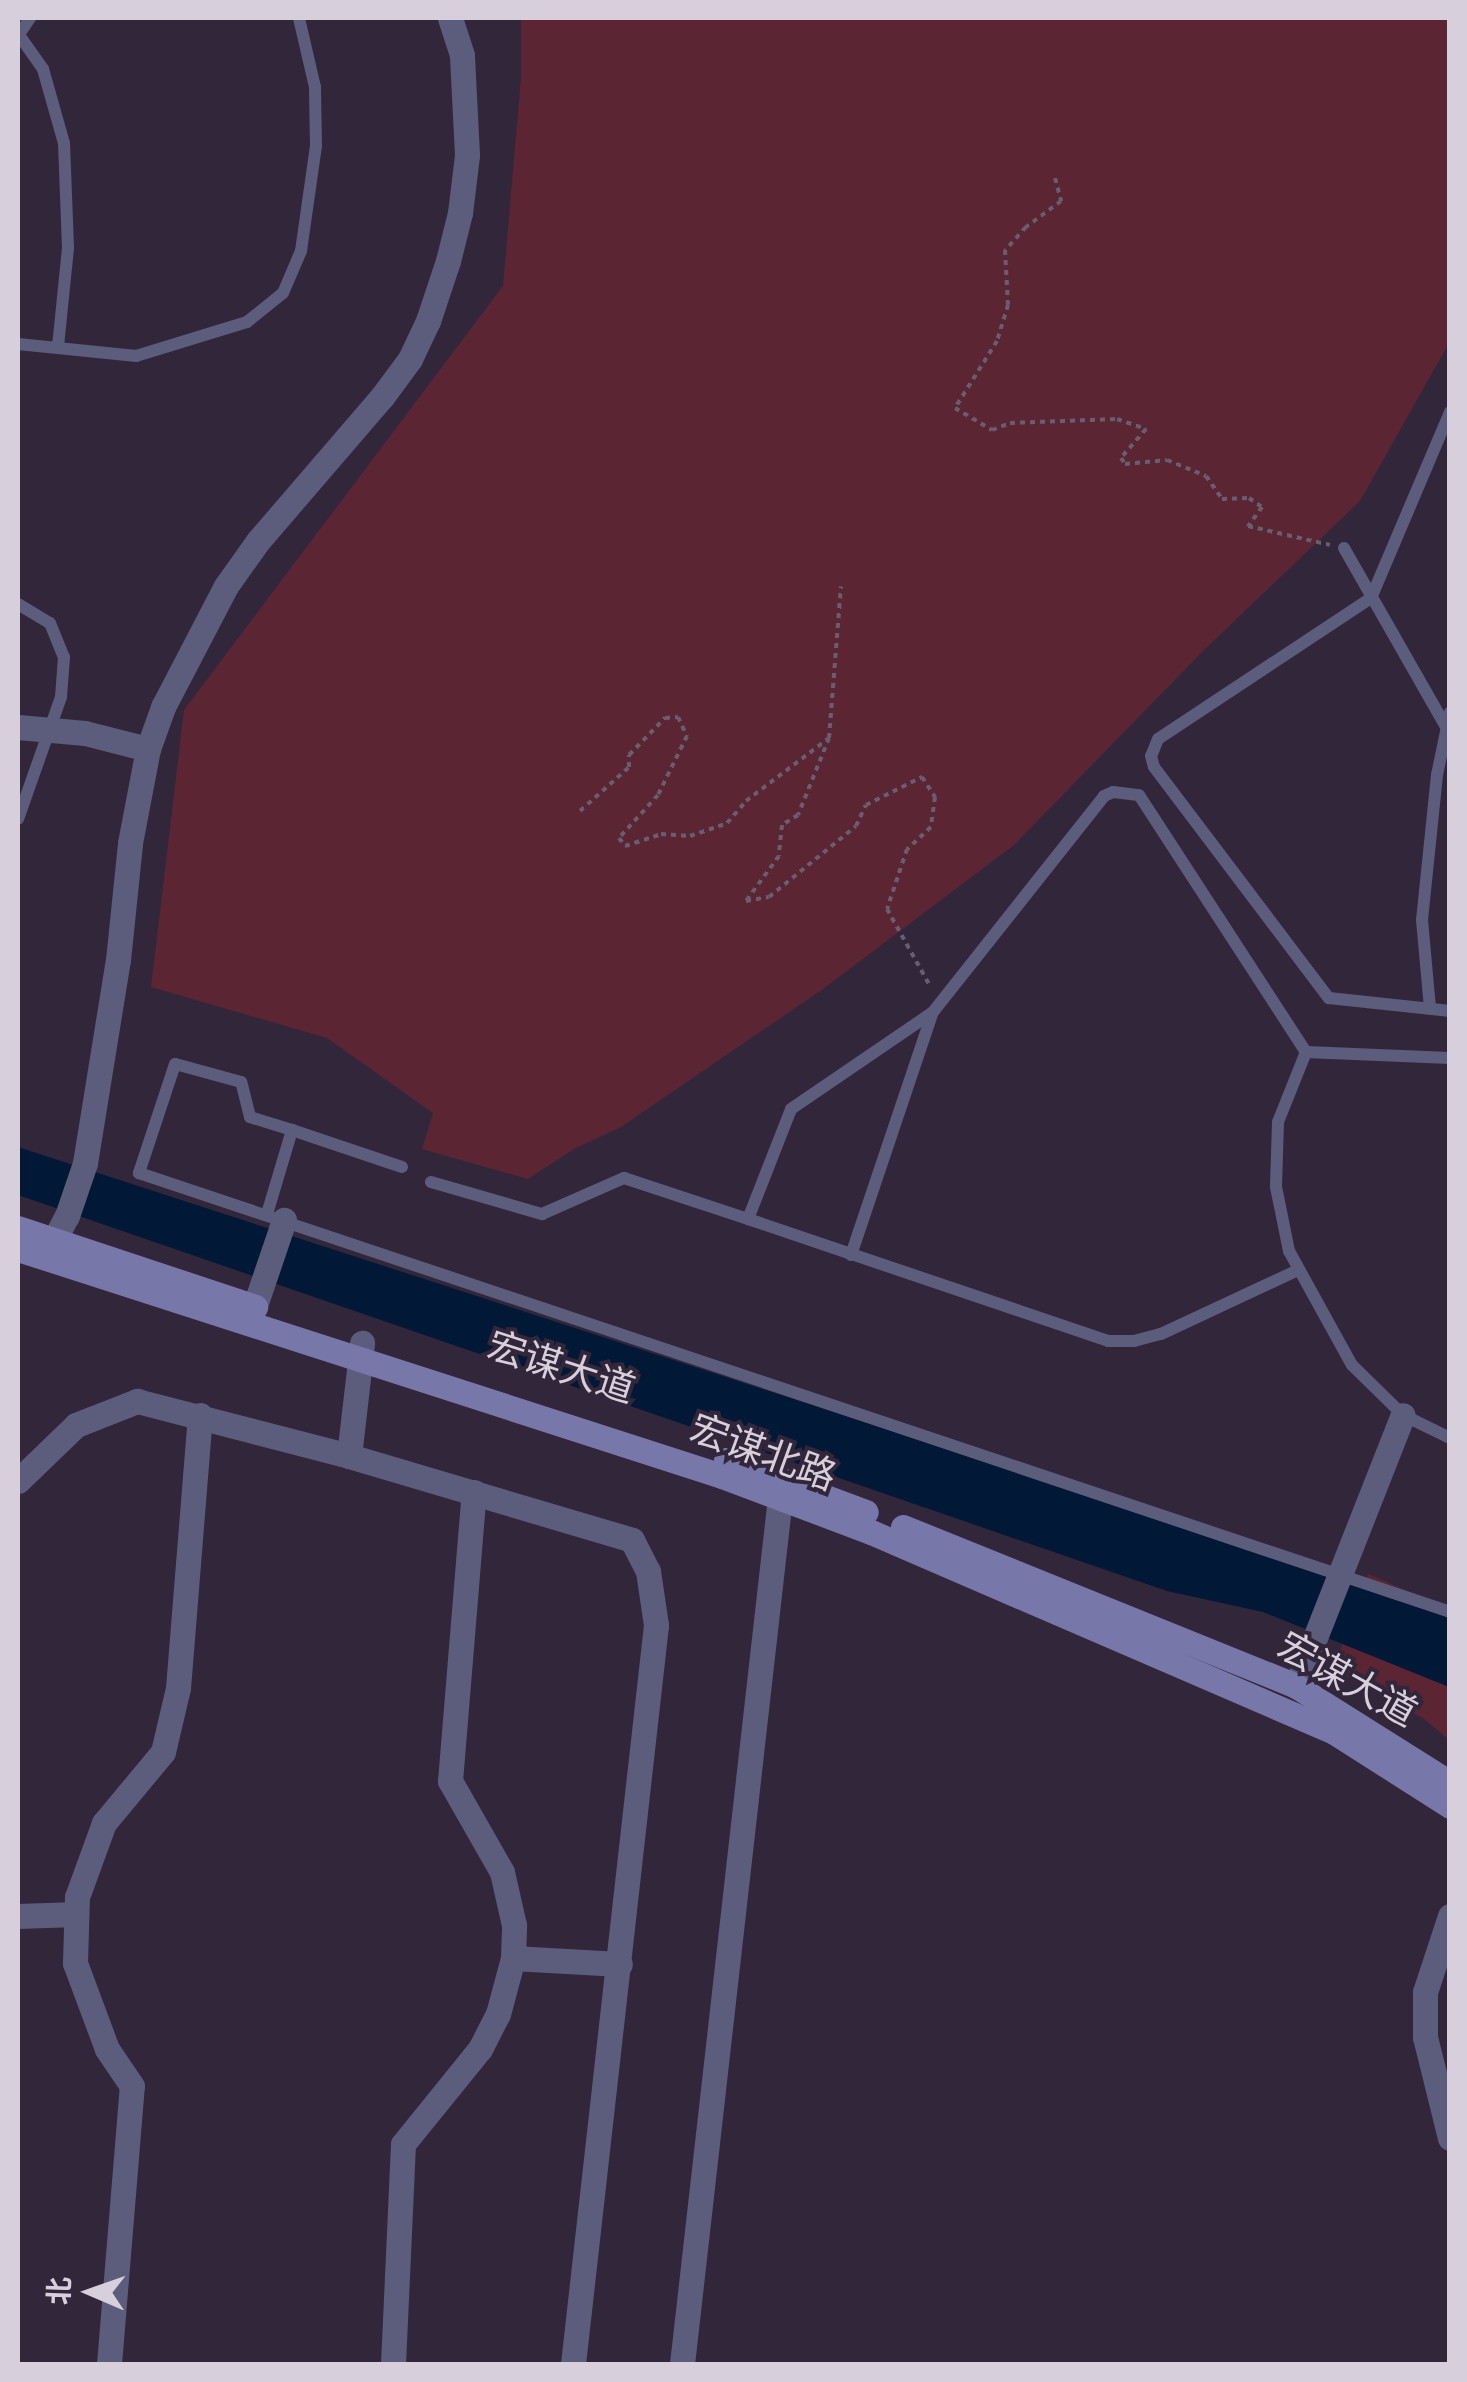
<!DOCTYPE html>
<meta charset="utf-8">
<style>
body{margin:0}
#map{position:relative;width:1467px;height:2382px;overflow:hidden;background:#32273a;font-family:Signika,"Noto Sans SC",sans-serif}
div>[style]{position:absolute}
.green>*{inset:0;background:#5c2533}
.water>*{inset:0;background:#021837}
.path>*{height:4px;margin-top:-2px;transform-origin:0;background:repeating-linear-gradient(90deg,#685e6f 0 5px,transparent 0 10px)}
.service>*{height:12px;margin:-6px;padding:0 6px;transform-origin:6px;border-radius:6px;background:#5c5d7c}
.minor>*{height:25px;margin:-12.5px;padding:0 12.5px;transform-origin:12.5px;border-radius:12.5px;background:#5c5d7c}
.tertiary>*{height:25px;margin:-12.5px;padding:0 12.5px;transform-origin:12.5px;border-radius:12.5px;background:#5c5d7c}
.secondary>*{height:25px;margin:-12.5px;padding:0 12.5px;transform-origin:12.5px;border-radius:12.5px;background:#77a}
span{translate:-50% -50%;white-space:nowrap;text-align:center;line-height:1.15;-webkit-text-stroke:8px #32273a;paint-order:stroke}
.street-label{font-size:38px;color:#d7cfdc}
.frame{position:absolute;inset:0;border:20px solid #d7cfdc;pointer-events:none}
.north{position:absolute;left:40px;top:2242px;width:100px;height:100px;-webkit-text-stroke:8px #32273a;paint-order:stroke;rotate:272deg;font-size:28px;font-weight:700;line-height:40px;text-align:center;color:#d7cfdc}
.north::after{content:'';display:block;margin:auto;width:35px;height:45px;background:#d7cfdc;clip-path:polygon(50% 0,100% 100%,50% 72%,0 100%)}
</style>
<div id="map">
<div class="green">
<div style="clip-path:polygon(521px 18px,1450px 18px,1449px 343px,1360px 501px,1203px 651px,1014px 845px,823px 989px,621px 1127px,574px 1149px,528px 1179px,422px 1149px,433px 1113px,327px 1038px,151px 987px,184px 710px,503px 286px,521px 78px)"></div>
<div style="clip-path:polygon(1368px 1574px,1449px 1609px,1449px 1740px,1423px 1718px,1333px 1671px)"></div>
</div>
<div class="water">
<div style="clip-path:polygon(18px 1147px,1409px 1599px,1449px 1618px,1449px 1687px,1263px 1612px,1167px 1591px,18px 1195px)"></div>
</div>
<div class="path">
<div style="left:1055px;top:178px;width:24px;rotate:75deg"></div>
<div style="left:1061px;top:201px;width:44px;rotate:143.4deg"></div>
<div style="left:1026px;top:227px;width:31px;rotate:132deg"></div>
<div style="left:1005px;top:250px;width:55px;rotate:86.9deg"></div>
<div style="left:1008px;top:305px;width:38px;rotate:107deg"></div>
<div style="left:997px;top:341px;width:79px;rotate:122.1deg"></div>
<div style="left:955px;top:408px;width:43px;rotate:30.7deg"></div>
<div style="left:992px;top:430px;width:19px;rotate:-21deg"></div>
<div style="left:1010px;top:423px;width:107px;rotate:-2.1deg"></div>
<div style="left:1117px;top:419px;width:31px;rotate:19deg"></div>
<div style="left:1146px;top:429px;width:38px;rotate:131deg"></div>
<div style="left:1121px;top:458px;width:7px;rotate:56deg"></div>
<div style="left:1125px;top:464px;width:42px;rotate:-5.4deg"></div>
<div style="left:1167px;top:460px;width:42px;rotate:22.3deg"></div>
<div style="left:1206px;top:476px;width:28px;rotate:55deg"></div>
<div style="left:1222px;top:499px;width:27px;rotate:-2deg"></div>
<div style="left:1249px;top:498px;width:16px;rotate:35deg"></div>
<div style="left:1262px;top:507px;width:24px;rotate:126deg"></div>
<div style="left:1248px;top:526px;width:84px;rotate:13deg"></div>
<div style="left:829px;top:738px;width:152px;rotate:-85.5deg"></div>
<div style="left:580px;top:811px;width:66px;rotate:-41.9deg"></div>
<div style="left:629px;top:767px;width:12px;rotate:-90deg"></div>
<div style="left:629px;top:755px;width:52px;rotate:-45.8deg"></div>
<div style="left:665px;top:718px;width:13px;rotate:-4deg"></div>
<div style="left:678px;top:717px;width:21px;rotate:65deg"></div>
<div style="left:687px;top:736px;width:66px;rotate:116.2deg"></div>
<div style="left:658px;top:795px;width:58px;rotate:132.2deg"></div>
<div style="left:619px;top:838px;width:10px;rotate:53deg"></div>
<div style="left:625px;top:846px;width:38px;rotate:-18deg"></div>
<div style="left:661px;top:834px;width:29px;rotate:4deg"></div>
<div style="left:690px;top:836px;width:39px;rotate:-19deg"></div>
<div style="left:727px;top:823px;width:29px;rotate:-49deg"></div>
<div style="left:746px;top:801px;width:104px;rotate:-37.2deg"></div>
<div style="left:829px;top:738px;width:83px;rotate:111.9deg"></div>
<div style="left:798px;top:815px;width:19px;rotate:148deg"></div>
<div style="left:782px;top:825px;width:31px;rotate:96deg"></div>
<div style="left:779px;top:856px;width:56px;rotate:126.3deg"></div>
<div style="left:746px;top:901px;width:23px;rotate:-10deg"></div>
<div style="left:769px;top:897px;width:112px;rotate:-39.2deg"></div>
<div style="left:856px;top:826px;width:23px;rotate:-65deg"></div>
<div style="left:866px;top:805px;width:63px;rotate:-26.6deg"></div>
<div style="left:922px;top:777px;width:24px;rotate:57deg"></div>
<div style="left:935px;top:797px;width:30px;rotate:98deg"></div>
<div style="left:931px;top:827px;width:33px;rotate:137deg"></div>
<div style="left:907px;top:849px;width:63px;rotate:108.4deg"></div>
<div style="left:887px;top:909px;width:88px;rotate:60.8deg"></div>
</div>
<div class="service">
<div style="left:19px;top:35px;width:42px;rotate:54.8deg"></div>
<div style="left:43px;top:69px;width:77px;rotate:74.2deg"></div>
<div style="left:64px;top:143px;width:105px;rotate:87.8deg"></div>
<div style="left:68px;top:248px;width:100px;rotate:95.8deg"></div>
<div style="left:18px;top:36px;width:22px;rotate:-56deg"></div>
<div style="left:18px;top:344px;width:119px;rotate:5.8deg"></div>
<div style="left:136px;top:356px;width:116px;rotate:-17deg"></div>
<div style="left:247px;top:322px;width:46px;rotate:-38.9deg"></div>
<div style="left:283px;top:293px;width:46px;rotate:-66.8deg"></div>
<div style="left:301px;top:251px;width:106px;rotate:-81.9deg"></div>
<div style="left:316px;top:146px;width:59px;rotate:-91deg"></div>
<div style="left:315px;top:87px;width:71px;rotate:-103.1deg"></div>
<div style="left:1450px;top:412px;width:202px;rotate:113deg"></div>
<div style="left:1371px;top:598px;width:255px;rotate:146.5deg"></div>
<div style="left:1158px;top:739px;width:18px;rotate:112deg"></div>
<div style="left:1151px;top:756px;width:11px;rotate:75deg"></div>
<div style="left:1154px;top:767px;width:290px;rotate:52.9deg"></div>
<div style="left:1329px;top:998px;width:122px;rotate:6.1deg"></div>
<div style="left:1344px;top:548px;width:206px;rotate:60.3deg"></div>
<div style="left:18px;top:604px;width:37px;rotate:31deg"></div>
<div style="left:50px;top:623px;width:37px;rotate:68deg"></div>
<div style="left:64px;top:657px;width:40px;rotate:94.3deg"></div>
<div style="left:61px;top:697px;width:129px;rotate:109.4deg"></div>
<div style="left:1430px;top:1008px;width:88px;rotate:-95.2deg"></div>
<div style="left:1422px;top:920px;width:146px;rotate:-84.1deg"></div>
<div style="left:1437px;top:775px;width:64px;rotate:-78.3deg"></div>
<div style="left:1306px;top:1052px;width:75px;rotate:111.8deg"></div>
<div style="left:1278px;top:1122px;width:65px;rotate:91.8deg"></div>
<div style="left:1276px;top:1187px;width:65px;rotate:78.5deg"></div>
<div style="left:1289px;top:1251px;width:130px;rotate:61.1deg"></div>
<div style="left:1352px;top:1365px;width:71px;rotate:44.4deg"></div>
<div style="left:1403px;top:1415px;width:52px;rotate:26.1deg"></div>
<div style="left:1306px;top:1052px;width:144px;rotate:2.4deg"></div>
<div style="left:292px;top:1130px;width:116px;rotate:18.6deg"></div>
<div style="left:431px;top:1182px;width:116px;rotate:16.1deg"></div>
<div style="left:542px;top:1214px;width:90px;rotate:-23.7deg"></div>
<div style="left:624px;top:1178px;width:131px;rotate:18.3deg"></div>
<div style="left:748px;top:1219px;width:118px;rotate:-68.6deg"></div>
<div style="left:791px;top:1109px;width:172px;rotate:-34.3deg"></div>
<div style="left:933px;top:1012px;width:275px;rotate:-51.6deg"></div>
<div style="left:1104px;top:796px;width:10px;rotate:-24deg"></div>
<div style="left:1113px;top:792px;width:26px;rotate:7deg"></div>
<div style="left:1139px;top:795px;width:306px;rotate:57deg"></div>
<div style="left:267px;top:1214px;width:88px;rotate:-73.4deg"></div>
<div style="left:292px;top:1130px;width:44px;rotate:-162.8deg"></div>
<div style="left:250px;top:1117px;width:36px;rotate:-104deg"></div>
<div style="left:241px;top:1082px;width:68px;rotate:-164.7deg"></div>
<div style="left:175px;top:1064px;width:115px;rotate:108.3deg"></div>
<div style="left:139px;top:1173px;width:1383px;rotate:18.51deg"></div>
<div style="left:748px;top:1219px;width:380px;rotate:18.7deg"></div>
<div style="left:1108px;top:1341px;width:26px"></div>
<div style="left:1134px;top:1341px;width:28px;rotate:-15deg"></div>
<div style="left:1161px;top:1334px;width:151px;rotate:-25deg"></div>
<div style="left:851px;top:1255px;width:256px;rotate:-71.4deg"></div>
</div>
<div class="minor">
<div style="left:18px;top:727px;width:67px;rotate:5.1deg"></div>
<div style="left:85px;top:733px;width:65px;rotate:14.3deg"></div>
<div style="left:54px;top:1240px;width:27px;rotate:-62deg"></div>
<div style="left:67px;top:1216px;width:56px;rotate:-71.2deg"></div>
<div style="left:85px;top:1163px;width:206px;rotate:-80.8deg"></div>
<div style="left:118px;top:960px;width:118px;rotate:-84.1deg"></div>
<div style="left:130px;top:843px;width:96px;rotate:-79.2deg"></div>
<div style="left:148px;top:749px;width:45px;rotate:-70.3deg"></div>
<div style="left:163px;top:707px;width:136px;rotate:-62.5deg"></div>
<div style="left:226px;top:586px;width:55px;rotate:-54.6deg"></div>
<div style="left:258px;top:541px;width:190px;rotate:-49.3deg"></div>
<div style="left:382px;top:397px;width:47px;rotate:-53.6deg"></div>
<div style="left:410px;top:359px;width:42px;rotate:-64.7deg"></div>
<div style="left:428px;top:321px;width:63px;rotate:-71.6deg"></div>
<div style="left:448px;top:261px;width:49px;rotate:-76deg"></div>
<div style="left:460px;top:213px;width:58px;rotate:-83.1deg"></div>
<div style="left:467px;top:155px;width:100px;rotate:-92.9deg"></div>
<div style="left:462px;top:55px;width:39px;rotate:-108deg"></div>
<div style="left:249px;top:1323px;width:109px;rotate:-71.2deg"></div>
<div style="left:349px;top:1456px;width:114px;rotate:-83.4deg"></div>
<div style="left:18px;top:1481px;width:81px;rotate:-44deg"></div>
<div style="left:76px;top:1425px;width:66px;rotate:-21.5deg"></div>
<div style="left:137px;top:1401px;width:219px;rotate:14.5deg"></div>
<div style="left:349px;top:1456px;width:295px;rotate:16.5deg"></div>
<div style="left:632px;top:1540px;width:35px;rotate:63deg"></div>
<div style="left:648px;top:1571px;width:55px;rotate:81.6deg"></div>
<div style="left:656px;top:1625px;width:744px;rotate:96.41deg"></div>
<div style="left:1296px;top:1686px;width:291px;rotate:-68.5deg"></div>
<div style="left:18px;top:1916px;width:58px;rotate:-2deg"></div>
<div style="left:513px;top:1958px;width:107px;rotate:3.2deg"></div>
<div style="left:109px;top:2364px;width:279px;rotate:-85.3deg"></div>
<div style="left:132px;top:2086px;width:45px;rotate:-124deg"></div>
<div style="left:107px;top:2049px;width:92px;rotate:-110.4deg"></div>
<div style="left:75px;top:1963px;width:66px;rotate:-88.3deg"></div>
<div style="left:77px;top:1897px;width:79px;rotate:-70deg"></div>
<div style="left:104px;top:1823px;width:92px;rotate:-50.3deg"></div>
<div style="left:163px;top:1752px;width:66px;rotate:-76.8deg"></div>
<div style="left:178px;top:1688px;width:274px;rotate:-85.4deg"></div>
<div style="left:393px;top:2364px;width:220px;rotate:-87.4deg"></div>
<div style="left:403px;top:2144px;width:122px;rotate:-51deg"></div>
<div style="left:480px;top:2049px;width:39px;rotate:-63deg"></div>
<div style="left:498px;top:2014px;width:58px;rotate:-75deg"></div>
<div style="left:513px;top:1958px;width:33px;rotate:-88deg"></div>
<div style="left:514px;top:1925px;width:54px;rotate:-102.8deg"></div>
<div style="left:502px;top:1872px;width:105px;rotate:-119.7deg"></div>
<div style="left:450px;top:1781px;width:290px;rotate:-85.3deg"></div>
<div style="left:682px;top:2364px;width:890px;rotate:-83.55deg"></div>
</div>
<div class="tertiary">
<div style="left:1450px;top:1916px;width:80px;rotate:108.2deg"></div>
<div style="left:1425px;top:1992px;width:45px;rotate:90deg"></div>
<div style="left:1425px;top:2037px;width:104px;rotate:76.1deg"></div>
</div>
<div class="secondary">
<div style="left:18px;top:1228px;width:250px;rotate:18.4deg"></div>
<div style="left:18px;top:1249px;width:740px;rotate:17.87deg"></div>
<div style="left:722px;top:1476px;width:159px;rotate:20.6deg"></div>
<div style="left:871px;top:1532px;width:504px;rotate:23.36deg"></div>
<div style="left:1334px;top:1732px;width:138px;rotate:32.5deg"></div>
<div style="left:726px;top:1460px;width:149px;rotate:20.4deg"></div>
<div style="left:903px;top:1527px;width:424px;rotate:22deg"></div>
<div style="left:1296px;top:1686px;width:182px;rotate:32.2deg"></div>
</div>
<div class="street-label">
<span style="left:561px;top:1368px;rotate:18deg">宏谋大道</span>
<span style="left:763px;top:1453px;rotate:20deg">宏谋北路</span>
<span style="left:1347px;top:1680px;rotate:29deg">宏谋大道</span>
</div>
<div class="frame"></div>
<div class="north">北</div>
</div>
